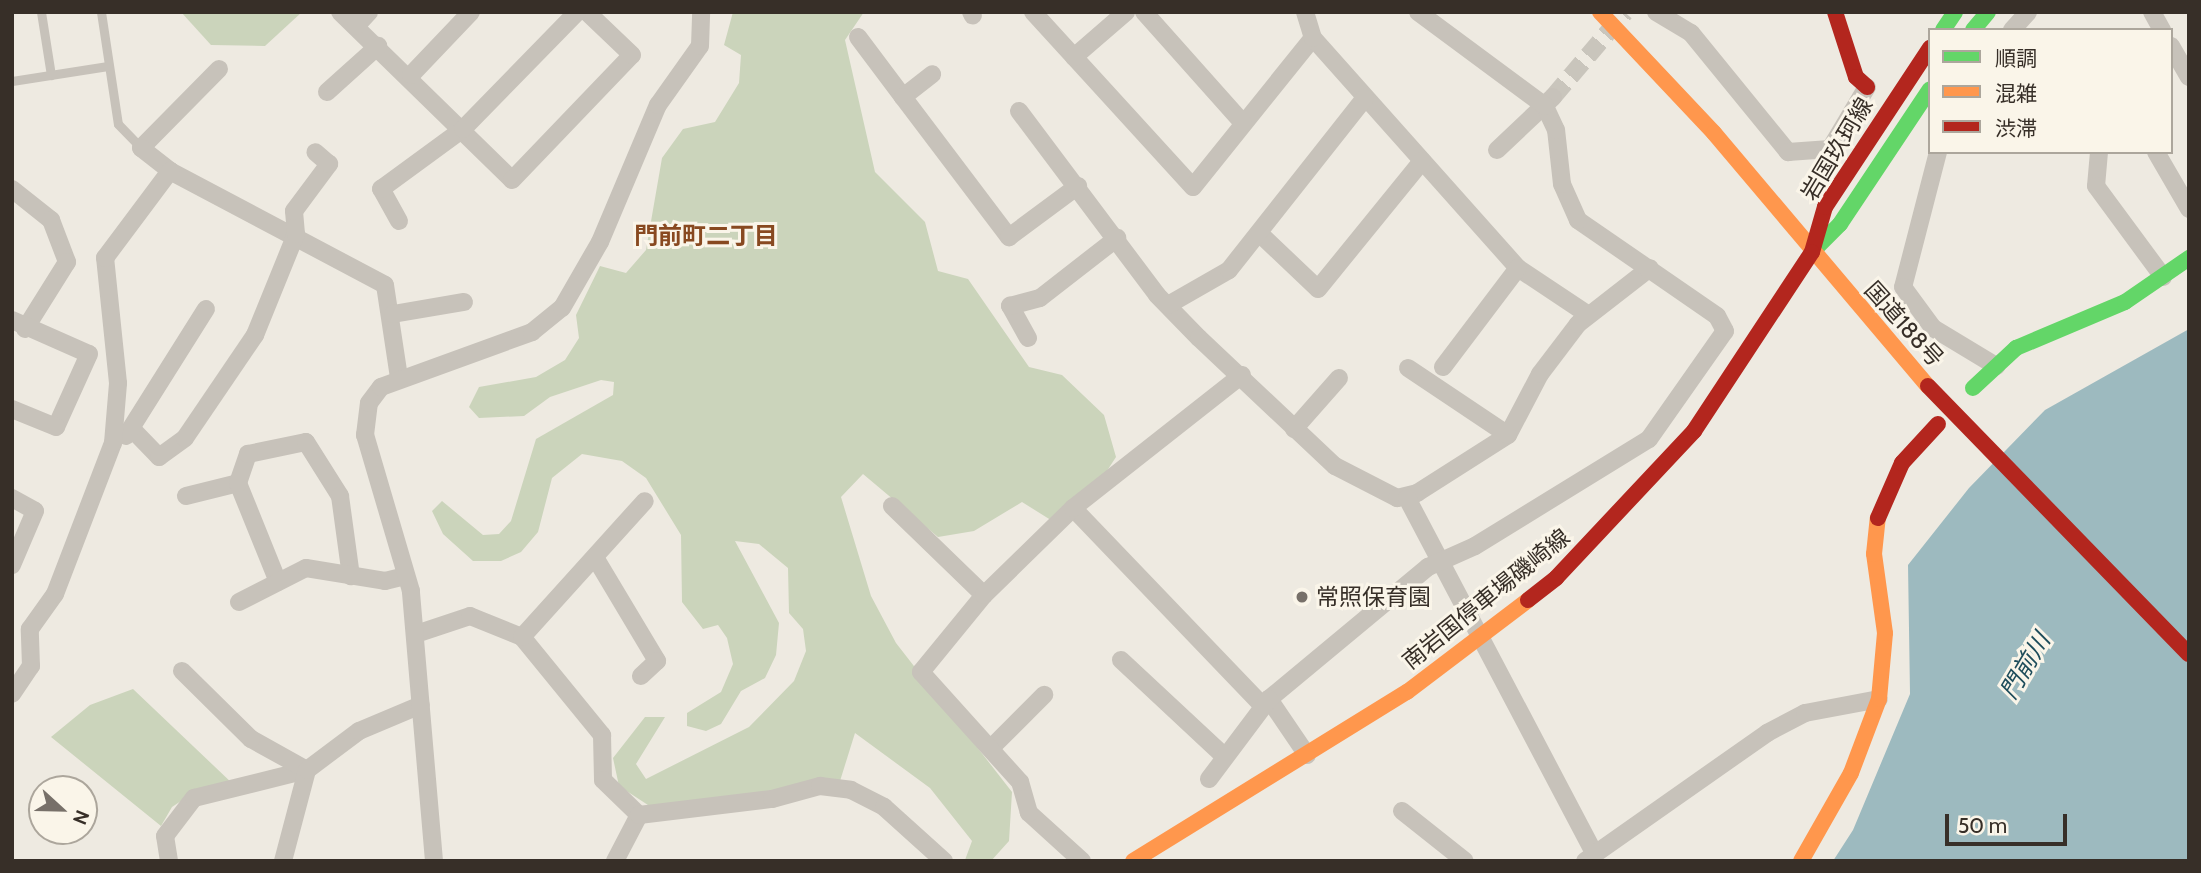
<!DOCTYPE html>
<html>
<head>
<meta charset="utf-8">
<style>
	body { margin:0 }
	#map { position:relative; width:2201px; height:873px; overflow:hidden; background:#eeeae1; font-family:Cabin,"Noto Sans JP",sans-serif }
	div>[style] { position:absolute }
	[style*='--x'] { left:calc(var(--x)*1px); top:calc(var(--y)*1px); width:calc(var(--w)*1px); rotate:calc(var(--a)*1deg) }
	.green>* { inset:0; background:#cbd4bb }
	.water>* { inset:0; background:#9dbabf }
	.street-tunnel>* { height:18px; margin-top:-9px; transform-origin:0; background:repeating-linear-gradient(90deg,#c9c5bc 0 18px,transparent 0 27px) }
	.lane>* { height:9px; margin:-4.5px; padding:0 4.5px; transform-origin:4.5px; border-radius:4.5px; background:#c7c2ba }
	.street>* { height:18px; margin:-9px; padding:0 9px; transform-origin:9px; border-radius:9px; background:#c7c2ba }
	.fast>* { height:16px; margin:-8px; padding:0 8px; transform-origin:8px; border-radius:8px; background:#63d668 }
	.slow>* { height:16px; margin:-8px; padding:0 8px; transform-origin:8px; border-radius:8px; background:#ff974d }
	.jam>* { height:16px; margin:-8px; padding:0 8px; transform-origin:8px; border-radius:8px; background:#b3261e }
	.dots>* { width:19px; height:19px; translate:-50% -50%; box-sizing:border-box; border:4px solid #faf5e9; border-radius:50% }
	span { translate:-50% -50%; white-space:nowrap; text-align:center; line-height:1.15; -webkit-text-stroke:6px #faf5e9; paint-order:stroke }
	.street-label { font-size:23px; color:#372f28 }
	.poi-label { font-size:23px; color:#372f28 }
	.left { translate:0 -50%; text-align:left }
	.neighbourhood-label { font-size:24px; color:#884920; font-weight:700 }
	.water-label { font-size:24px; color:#1d4c5a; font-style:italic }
	.frame { position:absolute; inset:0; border:14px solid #372f28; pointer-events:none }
	.legend { position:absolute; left:1928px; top:28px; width:245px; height:126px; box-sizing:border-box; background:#faf5e9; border:2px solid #aca69c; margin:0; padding:9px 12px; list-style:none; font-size:21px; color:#372f28 }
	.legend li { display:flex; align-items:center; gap:14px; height:35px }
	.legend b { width:35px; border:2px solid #aca69c }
	.north { position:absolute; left:28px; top:775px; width:70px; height:70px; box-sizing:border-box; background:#faf5e9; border:2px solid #aca69c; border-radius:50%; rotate:112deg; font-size:19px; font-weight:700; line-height:28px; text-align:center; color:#372f28 }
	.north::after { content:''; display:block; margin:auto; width:24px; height:32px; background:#777069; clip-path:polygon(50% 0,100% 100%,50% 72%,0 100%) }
	.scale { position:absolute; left:1945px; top:814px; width:122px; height:32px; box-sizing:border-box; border:4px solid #372f28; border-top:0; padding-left:9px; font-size:21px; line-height:24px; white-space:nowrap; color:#372f28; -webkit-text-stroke:5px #faf5e9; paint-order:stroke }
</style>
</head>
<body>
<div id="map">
	<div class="green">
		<i style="clip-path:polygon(181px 12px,302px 12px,265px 46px,211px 45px)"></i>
		<i style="clip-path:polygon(733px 12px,864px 12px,845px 40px,875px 172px,925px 222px,938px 271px,968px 279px,1029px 367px,1062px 375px,1104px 415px,1116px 457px,1099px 483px,1054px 522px,1022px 502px,974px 531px,938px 537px,863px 474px,841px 497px,871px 596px,896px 643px,1012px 792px,1009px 841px,991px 861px,965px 860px,972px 841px,930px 788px,855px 733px,840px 781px,651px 807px,619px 786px,613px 758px,645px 717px,665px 717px,636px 764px,646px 779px,749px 727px,794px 681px,806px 651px,803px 629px,789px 613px,788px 568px,759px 544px,735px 541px,779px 623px,776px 655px,765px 678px,741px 691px,721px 724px,706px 731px,687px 726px,687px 713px,721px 692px,733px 664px,727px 638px,718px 625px,703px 629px,682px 602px,681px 535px,646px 478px,622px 461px,582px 454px,552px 478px,538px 532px,521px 552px,501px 561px,473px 561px,443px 534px,432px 511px,442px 501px,483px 535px,499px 534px,511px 521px,536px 439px,613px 395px,614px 382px,601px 380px,550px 397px,524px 416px,479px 418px,469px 407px,479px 387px,536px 377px,565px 360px,579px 338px,576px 315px,600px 266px,626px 273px,646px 250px,662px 158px,683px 129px,715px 122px,739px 83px,741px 55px,724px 45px)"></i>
		<i style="clip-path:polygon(133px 689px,234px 785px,193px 793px,172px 807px,161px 826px,51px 737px,90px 705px)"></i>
	</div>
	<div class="water">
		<i style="clip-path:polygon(2189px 329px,2189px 861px,1833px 861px,1853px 830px,1910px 694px,1908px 565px,1969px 488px,2045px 410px)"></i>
	</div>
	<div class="street-tunnel">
		<i style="--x:1553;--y:97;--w:111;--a:-49.7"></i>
	</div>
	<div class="lane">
		<i style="--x:41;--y:12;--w:64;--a:81"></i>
		<i style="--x:101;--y:12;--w:113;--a:81.4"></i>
		<i style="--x:118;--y:124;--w:33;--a:46"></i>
		<i style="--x:12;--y:81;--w:97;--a:-8.9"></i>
	</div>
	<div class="street">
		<i style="--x:340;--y:12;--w:240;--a:44.3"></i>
		<i style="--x:512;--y:180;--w:173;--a:-46.2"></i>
		<i style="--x:632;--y:55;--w:62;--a:-136.3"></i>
		<i style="--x:971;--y:12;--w:4;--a:63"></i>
		<i style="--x:1033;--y:12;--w:237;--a:47.6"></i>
		<i style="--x:1193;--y:187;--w:191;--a:-51.2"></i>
		<i style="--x:1313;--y:38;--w:308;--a:48.3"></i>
		<i style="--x:1518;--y:268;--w:83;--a:33.7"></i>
		<i style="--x:1144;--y:12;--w:149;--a:48.3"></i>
		<i style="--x:1305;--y:12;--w:27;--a:73"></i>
		<i style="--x:1656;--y:12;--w:41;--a:31"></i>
		<i style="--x:1691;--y:33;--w:154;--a:50.8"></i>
		<i style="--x:1788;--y:152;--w:42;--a:-4.1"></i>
		<i style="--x:1830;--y:149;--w:72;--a:-59.2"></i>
		<i style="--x:2152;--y:12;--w:21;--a:61"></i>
		<i style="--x:356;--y:26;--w:19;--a:-47"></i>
		<i style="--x:2012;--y:30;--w:24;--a:-48"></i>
		<i style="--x:858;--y:37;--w:75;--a:53.1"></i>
		<i style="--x:903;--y:97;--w:37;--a:-38"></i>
		<i style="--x:2171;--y:46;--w:36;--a:60"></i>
		<i style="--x:1074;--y:57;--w:69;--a:-40.9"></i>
		<i style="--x:219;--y:69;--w:111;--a:134.6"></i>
		<i style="--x:141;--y:148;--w:37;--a:38"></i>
		<i style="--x:170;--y:171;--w:243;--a:27.9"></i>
		<i style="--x:385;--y:285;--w:94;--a:81.4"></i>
		<i style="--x:411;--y:75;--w:87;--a:-46.4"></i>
		<i style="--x:327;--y:92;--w:69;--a:-42"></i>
		<i style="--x:903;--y:97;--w:176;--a:52.9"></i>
		<i style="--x:1009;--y:237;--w:86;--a:-36.5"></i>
		<i style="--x:1019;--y:111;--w:230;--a:53.1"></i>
		<i style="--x:1157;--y:295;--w:60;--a:45.7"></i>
		<i style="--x:1199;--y:338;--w:187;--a:43.3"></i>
		<i style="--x:1335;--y:466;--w:70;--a:27.3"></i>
		<i style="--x:1397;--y:498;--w:21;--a:-14"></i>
		<i style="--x:1417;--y:493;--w:108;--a:-32.5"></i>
		<i style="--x:1508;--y:435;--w:69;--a:-62.3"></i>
		<i style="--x:1540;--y:374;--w:63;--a:-52.8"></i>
		<i style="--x:1578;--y:324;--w:91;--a:-37.9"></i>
		<i style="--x:1497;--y:150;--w:77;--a:-43.4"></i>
		<i style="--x:1938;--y:152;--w:139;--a:104.5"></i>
		<i style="--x:1903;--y:287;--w:51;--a:53.8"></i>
		<i style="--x:1933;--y:328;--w:74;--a:31.1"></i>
		<i style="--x:2099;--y:152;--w:34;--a:95"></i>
		<i style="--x:2096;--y:186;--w:113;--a:53.6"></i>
		<i style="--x:2156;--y:152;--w:66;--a:59.9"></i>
		<i style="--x:12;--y:189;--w:50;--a:38.5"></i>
		<i style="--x:51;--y:220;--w:45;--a:69.1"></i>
		<i style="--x:67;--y:262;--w:79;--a:122.1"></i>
		<i style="--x:399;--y:221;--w:37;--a:-119"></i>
		<i style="--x:381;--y:189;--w:102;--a:-36.2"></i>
		<i style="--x:463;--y:129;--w:163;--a:-45.7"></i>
		<i style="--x:1259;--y:233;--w:81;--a:43.5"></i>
		<i style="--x:1318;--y:289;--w:165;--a:-50.9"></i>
		<i style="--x:1168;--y:305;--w:70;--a:-29.8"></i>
		<i style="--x:1229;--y:270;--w:219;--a:-51.7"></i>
		<i style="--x:393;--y:314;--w:72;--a:-9.6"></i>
		<i style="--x:12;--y:320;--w:84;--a:23.8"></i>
		<i style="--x:89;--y:354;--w:80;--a:114.3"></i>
		<i style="--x:56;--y:427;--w:48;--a:-157.8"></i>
		<i style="--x:1028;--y:338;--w:37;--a:-119"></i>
		<i style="--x:1010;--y:306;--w:31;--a:-15"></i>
		<i style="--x:1040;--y:298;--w:98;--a:-37.9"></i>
		<i style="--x:1443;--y:367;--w:124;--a:-52.9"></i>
		<i style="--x:1408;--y:368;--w:120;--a:33.8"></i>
		<i style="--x:132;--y:429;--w:39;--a:46"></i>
		<i style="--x:159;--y:457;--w:32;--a:-36"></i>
		<i style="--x:185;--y:438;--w:125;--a:-55.8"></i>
		<i style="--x:255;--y:335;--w:109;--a:-67.9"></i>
		<i style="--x:296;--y:234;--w:23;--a:-95"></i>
		<i style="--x:294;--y:211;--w:59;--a:-53.3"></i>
		<i style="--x:329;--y:164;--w:18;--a:-139"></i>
		<i style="--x:1294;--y:429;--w:68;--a:-48.6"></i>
		<i style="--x:126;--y:436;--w:150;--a:-57.8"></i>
		<i style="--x:186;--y:496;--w:54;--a:-14"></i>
		<i style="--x:12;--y:498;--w:26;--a:29"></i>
		<i style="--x:35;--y:511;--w:59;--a:113.1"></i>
		<i style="--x:1407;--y:498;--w:400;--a:62.2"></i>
		<i style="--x:892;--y:506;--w:128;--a:44.1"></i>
		<i style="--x:1073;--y:508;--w:274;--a:46.2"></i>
		<i style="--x:596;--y:559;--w:119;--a:59.1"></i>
		<i style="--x:657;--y:661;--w:22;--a:137"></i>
		<i style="--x:278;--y:582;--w:107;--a:-112"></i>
		<i style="--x:238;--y:483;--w:31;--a:-71"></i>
		<i style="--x:248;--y:454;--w:59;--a:-11.7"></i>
		<i style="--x:306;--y:442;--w:64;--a:57.8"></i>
		<i style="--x:340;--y:496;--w:81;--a:82.2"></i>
		<i style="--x:239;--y:602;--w:75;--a:-26.9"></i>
		<i style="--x:306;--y:568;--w:80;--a:9.3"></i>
		<i style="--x:385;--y:581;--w:21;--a:-14"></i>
		<i style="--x:416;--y:634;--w:57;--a:-18.4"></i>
		<i style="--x:470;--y:616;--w:56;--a:22"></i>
		<i style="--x:522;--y:637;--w:127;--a:50.8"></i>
		<i style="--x:602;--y:735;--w:45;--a:88.7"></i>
		<i style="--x:603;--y:780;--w:50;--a:44.2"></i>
		<i style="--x:639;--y:815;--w:52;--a:117.6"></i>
		<i style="--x:522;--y:637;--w:183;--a:-47.9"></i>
		<i style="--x:1121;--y:660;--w:141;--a:43"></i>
		<i style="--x:12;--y:694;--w:34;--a:-56"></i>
		<i style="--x:31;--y:666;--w:37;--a:-92"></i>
		<i style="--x:30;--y:629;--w:43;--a:-54.5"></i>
		<i style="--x:55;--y:594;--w:162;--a:-69"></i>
		<i style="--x:113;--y:443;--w:60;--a:-85.2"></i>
		<i style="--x:118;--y:383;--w:126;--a:-95.9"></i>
		<i style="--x:105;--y:258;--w:109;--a:-53.2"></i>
		<i style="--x:992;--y:747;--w:74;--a:-45"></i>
		<i style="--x:1307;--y:755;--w:68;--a:-124.2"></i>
		<i style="--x:1269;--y:699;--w:207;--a:-39.7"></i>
		<i style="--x:1428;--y:567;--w:51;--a:-24.1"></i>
		<i style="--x:1475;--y:546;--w:204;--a:-31.6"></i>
		<i style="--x:1649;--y:439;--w:132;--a:-54.9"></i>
		<i style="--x:1725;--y:331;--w:17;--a:-118"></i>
		<i style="--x:1717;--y:316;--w:169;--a:-145.4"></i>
		<i style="--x:1578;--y:220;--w:39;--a:-114"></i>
		<i style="--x:1562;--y:184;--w:54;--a:-96.3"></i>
		<i style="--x:1556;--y:130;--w:26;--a:-115"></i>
		<i style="--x:1545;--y:106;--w:158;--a:-143.5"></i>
		<i style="--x:1209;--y:779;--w:100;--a:-53.1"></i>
		<i style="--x:1402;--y:811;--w:80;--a:38.4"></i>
		<i style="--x:639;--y:815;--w:134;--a:-6.9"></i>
		<i style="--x:772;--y:799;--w:50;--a:-15.2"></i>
		<i style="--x:820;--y:786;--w:31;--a:7"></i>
		<i style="--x:851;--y:790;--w:37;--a:27"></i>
		<i style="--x:884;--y:807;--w:81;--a:42"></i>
		<i style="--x:169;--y:861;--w:25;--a:-99"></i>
		<i style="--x:165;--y:836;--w:48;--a:-52.7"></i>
		<i style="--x:194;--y:798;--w:116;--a:-13.9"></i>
		<i style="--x:307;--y:770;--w:64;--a:-151"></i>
		<i style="--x:251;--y:739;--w:97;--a:-135.4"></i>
		<i style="--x:283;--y:861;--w:94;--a:-75.2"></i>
		<i style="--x:307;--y:770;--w:65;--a:-36.9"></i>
		<i style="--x:359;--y:731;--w:67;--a:-22.8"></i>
		<i style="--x:434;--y:861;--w:271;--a:-94.9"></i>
		<i style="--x:411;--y:591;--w:163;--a:-106.4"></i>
		<i style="--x:365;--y:435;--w:32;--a:-83"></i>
		<i style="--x:369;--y:403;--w:20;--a:-53"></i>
		<i style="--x:381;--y:387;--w:161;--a:-20"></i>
		<i style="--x:532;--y:332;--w:38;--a:-39"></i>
		<i style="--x:562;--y:308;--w:76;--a:-60.1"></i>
		<i style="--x:600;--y:242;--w:149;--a:-67.1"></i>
		<i style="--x:658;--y:105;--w:72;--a:-54.6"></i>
		<i style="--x:700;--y:46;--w:34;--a:-88"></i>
		<i style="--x:1082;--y:861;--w:72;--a:-137.8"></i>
		<i style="--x:1029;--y:813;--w:32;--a:-106"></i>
		<i style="--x:1020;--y:782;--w:148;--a:-132"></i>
		<i style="--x:921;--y:672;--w:99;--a:-50.7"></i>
		<i style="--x:984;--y:595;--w:124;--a:-44.3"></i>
		<i style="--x:1073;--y:508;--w:215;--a:-38.2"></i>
		<i style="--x:1585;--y:861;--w:223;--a:-35.1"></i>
		<i style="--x:1767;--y:733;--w:43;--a:-27.8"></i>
		<i style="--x:1805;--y:713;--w:75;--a:-10.7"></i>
	</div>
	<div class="fast">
		<i style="--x:1943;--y:30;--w:22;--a:-56"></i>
		<i style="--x:1973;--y:30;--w:23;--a:-50"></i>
		<i style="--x:1814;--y:250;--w:37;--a:-45"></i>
		<i style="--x:1840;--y:224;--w:162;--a:-56.3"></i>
		<i style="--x:1973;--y:388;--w:59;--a:-42.9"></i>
		<i style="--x:2016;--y:348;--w:118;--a:-22.9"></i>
		<i style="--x:2125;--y:302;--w:78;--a:-34.5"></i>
	</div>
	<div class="slow">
		<i style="--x:1600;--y:12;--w:166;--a:46.7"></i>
		<i style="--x:1714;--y:133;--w:331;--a:49.8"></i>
		<i style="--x:1133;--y:861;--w:322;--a:-31.7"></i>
		<i style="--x:1407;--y:692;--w:152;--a:-37.2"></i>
		<i style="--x:1801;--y:861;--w:101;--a:-60.4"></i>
		<i style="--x:1851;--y:773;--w:79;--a:-69.3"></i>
		<i style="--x:1879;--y:699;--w:66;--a:-84.8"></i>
		<i style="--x:1885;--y:633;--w:80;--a:-97.9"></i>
		<i style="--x:1874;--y:554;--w:36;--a:-84"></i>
	</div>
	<div class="jam">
		<i style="--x:1835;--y:12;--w:68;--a:72.1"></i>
		<i style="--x:1856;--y:77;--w:15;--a:42"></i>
		<i style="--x:1812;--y:252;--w:47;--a:-73.9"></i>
		<i style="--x:1825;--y:207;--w:191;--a:-56.6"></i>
		<i style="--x:1928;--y:386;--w:374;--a:45.8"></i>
		<i style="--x:1878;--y:518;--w:60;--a:-66.4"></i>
		<i style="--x:1902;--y:463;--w:53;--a:-47.3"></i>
		<i style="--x:1528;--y:600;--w:36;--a:-38"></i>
		<i style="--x:1556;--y:578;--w:202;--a:-46.8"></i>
		<i style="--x:1694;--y:431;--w:214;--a:-56.6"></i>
	</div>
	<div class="dots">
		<i style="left:1302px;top:597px;background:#777069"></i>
	</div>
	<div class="street-label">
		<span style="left:1837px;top:149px;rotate:-59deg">岩国玖珂線</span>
		<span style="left:1904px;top:324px;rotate:48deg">国道188号</span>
		<span style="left:1486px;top:599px;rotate:-39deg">南岩国停車場磯崎線</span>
	</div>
	<div class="poi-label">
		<span class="left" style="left:1316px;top:597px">常照保育園</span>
	</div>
	<div class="neighbourhood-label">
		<span style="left:706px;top:236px">門前町二丁目</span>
	</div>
	<div class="water-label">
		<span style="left:2025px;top:666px;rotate:-59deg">門前川</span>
	</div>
	<div class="frame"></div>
	<ul class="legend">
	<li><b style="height:9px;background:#63d668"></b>順調</li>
	<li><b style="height:9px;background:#ff974d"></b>混雑</li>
	<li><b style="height:9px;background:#b3261e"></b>渋滞</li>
	</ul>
	<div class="north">N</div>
	<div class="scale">50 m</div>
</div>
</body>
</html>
